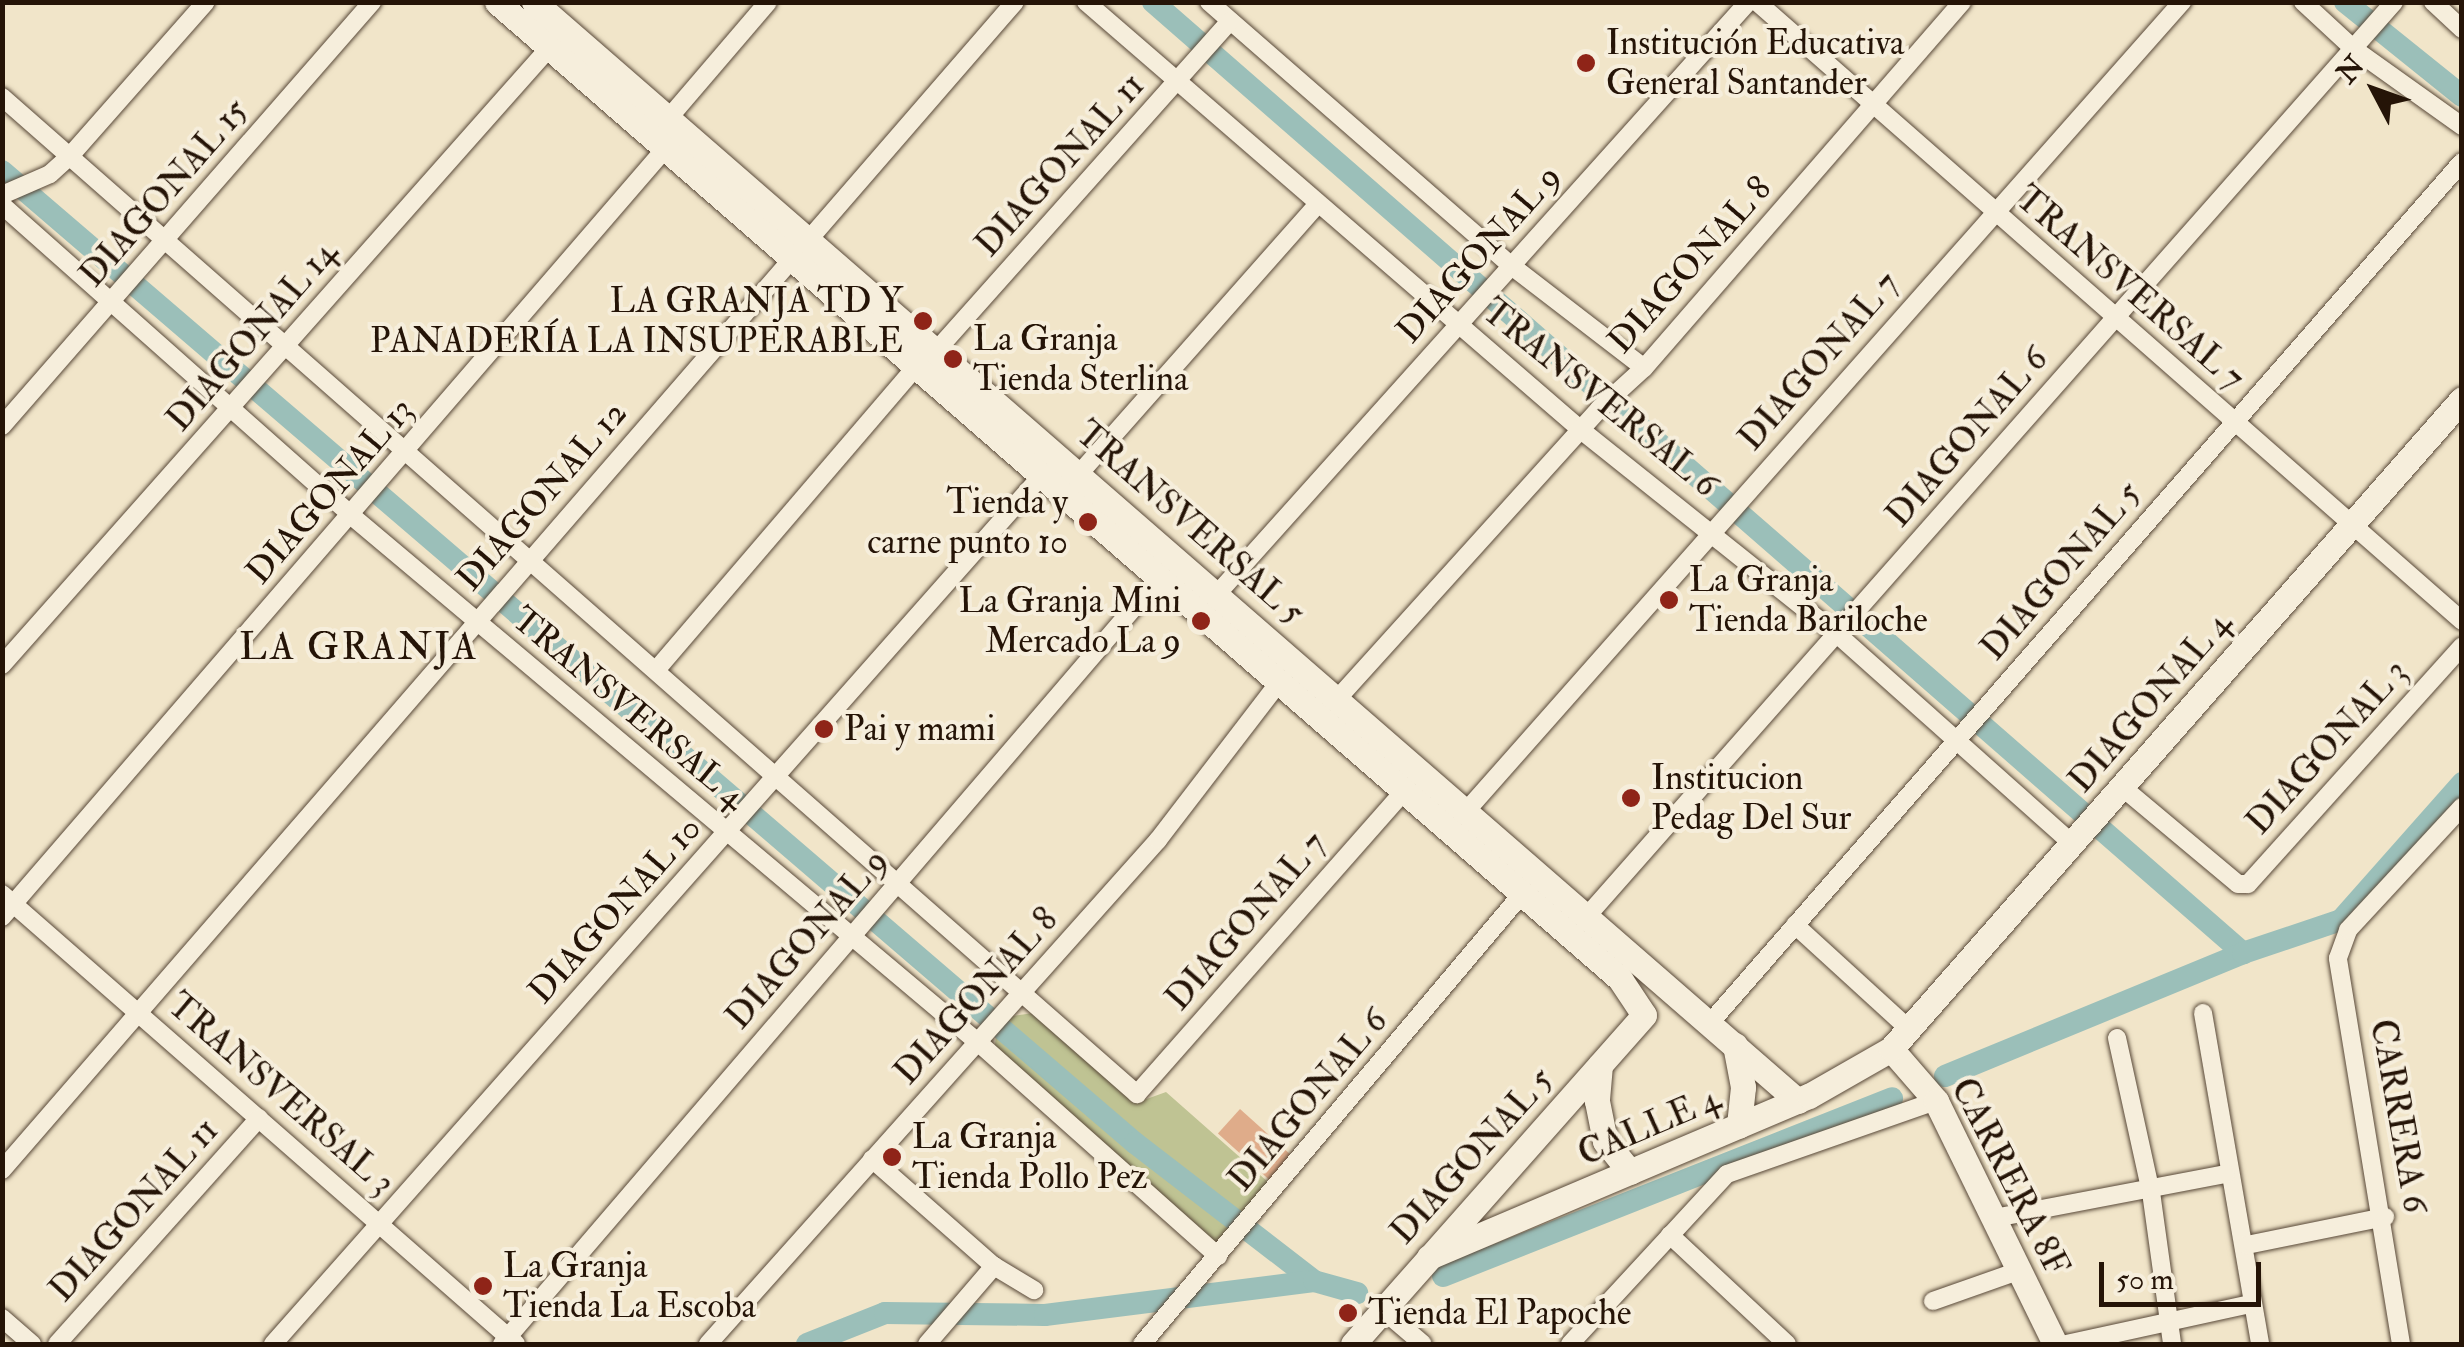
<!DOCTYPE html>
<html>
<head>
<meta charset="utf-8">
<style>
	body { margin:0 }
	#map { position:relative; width:2464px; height:1347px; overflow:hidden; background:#f1e5c9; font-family:"IM FELL Double Pica",serif }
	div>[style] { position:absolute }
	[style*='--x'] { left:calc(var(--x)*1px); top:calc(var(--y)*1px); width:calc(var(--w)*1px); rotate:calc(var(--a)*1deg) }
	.green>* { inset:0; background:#bfc393 }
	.canal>* { height:22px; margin:-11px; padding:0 11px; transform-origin:11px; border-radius:11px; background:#9bbfb9 }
	.building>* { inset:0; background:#dfac8a; transform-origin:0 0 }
	.roads { filter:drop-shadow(0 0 2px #584838) drop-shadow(0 0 2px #584838) }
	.street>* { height:18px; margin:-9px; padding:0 9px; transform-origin:9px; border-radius:9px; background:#f6eedc }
	.secondary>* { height:25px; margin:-12.5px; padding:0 12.5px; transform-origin:12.5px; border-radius:12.5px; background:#f6eedc }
	.dots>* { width:28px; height:28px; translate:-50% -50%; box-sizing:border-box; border:5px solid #f6eedc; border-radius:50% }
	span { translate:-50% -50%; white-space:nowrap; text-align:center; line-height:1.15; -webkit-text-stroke:8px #f6eedc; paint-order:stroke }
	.poi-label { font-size:35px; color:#251407 }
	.left { translate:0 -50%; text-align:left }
	.right { translate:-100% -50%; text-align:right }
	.street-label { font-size:35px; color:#251407 }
	.neighbourhood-label { font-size:38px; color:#251407; letter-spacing:2.5px }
	.frame { position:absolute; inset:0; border:5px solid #251407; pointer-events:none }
	.north { position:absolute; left:2324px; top:40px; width:100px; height:100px; -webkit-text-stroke:8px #f6eedc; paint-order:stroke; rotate:311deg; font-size:28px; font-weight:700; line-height:40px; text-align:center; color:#251407 }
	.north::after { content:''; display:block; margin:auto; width:35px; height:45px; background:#251407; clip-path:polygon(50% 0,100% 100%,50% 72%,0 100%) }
	.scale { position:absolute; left:2099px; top:1262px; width:162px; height:45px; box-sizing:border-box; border:5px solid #251407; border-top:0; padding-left:12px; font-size:30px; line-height:35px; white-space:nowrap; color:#251407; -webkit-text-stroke:8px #f6eedc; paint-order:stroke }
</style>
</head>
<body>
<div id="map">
	<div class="green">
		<i style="clip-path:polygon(1033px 1013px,1141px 1101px,1166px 1092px,1268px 1182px,1216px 1243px,994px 1055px,996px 1035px,1013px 1016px)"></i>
	</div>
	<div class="canal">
		<i style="--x:1153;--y:2;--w:1447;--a:41.1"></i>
		<i style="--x:2345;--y:2;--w:150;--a:38.8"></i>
		<i style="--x:2;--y:171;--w:1493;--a:40.63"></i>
		<i style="--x:1135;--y:1143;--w:226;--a:37.6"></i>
		<i style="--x:1945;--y:1076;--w:322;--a:-22.4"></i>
		<i style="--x:2243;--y:953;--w:103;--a:-18.6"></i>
		<i style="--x:2341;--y:920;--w:183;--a:-48.5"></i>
		<i style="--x:1443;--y:1276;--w:483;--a:-21.6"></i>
		<i style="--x:807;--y:1344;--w:84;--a:-21.7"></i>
		<i style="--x:885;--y:1313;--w:160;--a:0.7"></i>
		<i style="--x:1045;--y:1315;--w:271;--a:-7.2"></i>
		<i style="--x:1314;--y:1281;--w:45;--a:15.6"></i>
	</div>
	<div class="building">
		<i style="left:1240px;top:1109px;width:69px;height:33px;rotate:42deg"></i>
	</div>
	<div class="roads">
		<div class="street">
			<i style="--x:1086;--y:2;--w:654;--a:40.85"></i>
			<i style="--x:1581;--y:430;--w:327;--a:38.6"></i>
			<i style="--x:1837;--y:634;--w:316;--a:41.7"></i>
			<i style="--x:1209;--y:2;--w:403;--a:41.1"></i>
			<i style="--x:1513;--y:267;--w:165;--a:37.6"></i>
			<i style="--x:1757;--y:2;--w:938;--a:41.28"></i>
			<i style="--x:2303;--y:2;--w:69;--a:42.7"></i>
			<i style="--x:2354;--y:49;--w:133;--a:35.5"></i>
			<i style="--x:2433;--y:2;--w:40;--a:43"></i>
			<i style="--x:2;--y:97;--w:1511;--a:41.3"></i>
			<i style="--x:1137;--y:1094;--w:404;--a:-48.6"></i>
			<i style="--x:667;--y:120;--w:155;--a:-49.4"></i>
			<i style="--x:2;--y:195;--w:52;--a:-23.6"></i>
			<i style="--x:50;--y:174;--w:27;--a:-42"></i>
			<i style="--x:70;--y:156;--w:205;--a:-48.6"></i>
			<i style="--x:2;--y:205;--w:470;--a:41.6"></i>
			<i style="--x:353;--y:517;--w:819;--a:40.05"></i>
			<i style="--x:980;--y:1044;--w:319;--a:41.7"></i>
			<i style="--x:936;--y:351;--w:442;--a:-48.3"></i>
			<i style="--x:2;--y:426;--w:563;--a:-48.89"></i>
			<i style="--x:1079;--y:474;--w:361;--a:-48.5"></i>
			<i style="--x:1218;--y:593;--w:794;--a:-48.11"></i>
			<i style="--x:2;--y:665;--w:825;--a:-48.44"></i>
			<i style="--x:657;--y:669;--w:398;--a:-49.4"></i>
			<i style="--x:1339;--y:697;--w:388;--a:-47.9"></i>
			<i style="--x:1599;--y:409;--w:61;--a:-42.3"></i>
			<i style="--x:1644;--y:368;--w:485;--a:-49"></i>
			<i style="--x:2122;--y:787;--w:151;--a:39.9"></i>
			<i style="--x:2238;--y:884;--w:10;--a:0"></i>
			<i style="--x:2248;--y:884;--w:320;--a:-48"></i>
			<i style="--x:1468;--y:809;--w:1078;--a:-48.5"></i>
			<i style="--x:2;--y:894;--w:683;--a:41.2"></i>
			<i style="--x:1588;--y:915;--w:1218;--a:-48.56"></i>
			<i style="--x:2;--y:917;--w:1013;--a:-49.2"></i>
			<i style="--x:1795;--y:925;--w:157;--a:42.4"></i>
			<i style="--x:2203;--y:1013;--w:336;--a:80.2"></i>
			<i style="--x:1710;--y:1023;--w:1143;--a:-48.87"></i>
			<i style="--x:2117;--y:1038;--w:158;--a:77.6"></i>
			<i style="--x:2151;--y:1192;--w:153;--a:82.1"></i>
			<i style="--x:872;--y:1159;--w:162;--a:41.3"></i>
			<i style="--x:994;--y:1266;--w:47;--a:31"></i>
			<i style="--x:2;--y:1170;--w:1546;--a:-49.07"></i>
			<i style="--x:1995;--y:1218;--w:235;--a:-10.8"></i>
			<i style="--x:1670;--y:1235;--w:160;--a:43"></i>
			<i style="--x:2247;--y:1245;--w:141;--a:-11.5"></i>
			<i style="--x:1933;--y:1301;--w:93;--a:-19.4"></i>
			<i style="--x:1383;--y:1310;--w:52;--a:40.4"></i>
			<i style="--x:2;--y:1318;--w:40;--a:41"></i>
			<i style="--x:57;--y:1344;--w:303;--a:-48.2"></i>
			<i style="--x:273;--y:1344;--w:1162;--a:-48.49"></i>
			<i style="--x:502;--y:1344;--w:1011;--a:-49.37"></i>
			<i style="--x:708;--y:1344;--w:676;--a:-48.24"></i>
			<i style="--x:1158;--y:840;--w:200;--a:-52.5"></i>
			<i style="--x:927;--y:1344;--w:103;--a:-49.3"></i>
			<i style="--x:1142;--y:1344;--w:588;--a:-49.83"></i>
			<i style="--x:1570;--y:1344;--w:231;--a:-47.3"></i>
			<i style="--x:1727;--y:1174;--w:221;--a:-19.3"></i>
			<i style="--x:2067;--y:1344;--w:188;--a:-12.3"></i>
			<i style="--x:2401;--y:1344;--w:391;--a:-99.3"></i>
			<i style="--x:2338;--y:958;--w:30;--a:-70"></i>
			<i style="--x:2348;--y:930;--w:168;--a:-47.2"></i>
		</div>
		<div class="secondary">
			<i style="--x:497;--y:2;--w:1489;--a:41.02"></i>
			<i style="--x:1620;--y:979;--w:43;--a:56.3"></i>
			<i style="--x:534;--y:2;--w:1675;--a:41.01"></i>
			<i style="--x:1735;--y:1045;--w:43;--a:79.2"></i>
			<i style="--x:1743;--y:1087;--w:39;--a:96"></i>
			<i style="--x:1891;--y:1049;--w:69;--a:49.1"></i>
			<i style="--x:1936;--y:1101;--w:271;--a:63.9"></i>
			<i style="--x:1600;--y:1065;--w:36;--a:95"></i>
			<i style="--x:1597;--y:1101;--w:41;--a:78.7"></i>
			<i style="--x:1605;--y:1141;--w:40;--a:51"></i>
			<i style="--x:1429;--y:1257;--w:413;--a:-23"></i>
			<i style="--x:1809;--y:1096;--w:95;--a:-29.8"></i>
			<i style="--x:1891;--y:1049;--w:865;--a:-48.7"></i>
			<i style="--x:1353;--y:1344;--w:439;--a:-48.5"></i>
		</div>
	</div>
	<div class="dots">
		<i style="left:1586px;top:63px;background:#8f2418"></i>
		<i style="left:923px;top:321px;background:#8f2418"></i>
		<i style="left:953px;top:359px;background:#8f2418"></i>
		<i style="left:1088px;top:522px;background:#8f2418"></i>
		<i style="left:1669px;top:600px;background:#8f2418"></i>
		<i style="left:1201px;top:621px;background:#8f2418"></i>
		<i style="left:824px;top:729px;background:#8f2418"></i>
		<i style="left:1631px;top:798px;background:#8f2418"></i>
		<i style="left:892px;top:1157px;background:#8f2418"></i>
		<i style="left:483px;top:1286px;background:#8f2418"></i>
		<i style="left:1348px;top:1313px;background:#8f2418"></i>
	</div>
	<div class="poi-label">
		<span class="left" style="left:1606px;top:63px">Institución Educativa<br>General Santander</span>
		<span class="right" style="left:903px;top:321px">LA GRANJA TD Y<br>PANADERÍA LA INSUPERABLE</span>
		<span class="left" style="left:973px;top:359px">La Granja<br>Tienda Sterlina</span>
		<span class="right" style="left:1068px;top:522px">Tienda y<br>carne punto 10</span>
		<span class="left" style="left:1689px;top:600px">La Granja<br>Tienda Bariloche</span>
		<span class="right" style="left:1181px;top:621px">La Granja Mini<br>Mercado La 9</span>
		<span class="left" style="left:844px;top:729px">Pai y mami</span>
		<span class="left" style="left:1651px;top:798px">Institucion<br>Pedag Del Sur</span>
		<span class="left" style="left:912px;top:1157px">La Granja<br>Tienda Pollo Pez</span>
		<span class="left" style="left:503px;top:1286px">La Granja<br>Tienda La Escoba</span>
		<span class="left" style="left:1368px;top:1313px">Tienda El Papoche</span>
	</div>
	<div class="street-label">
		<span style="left:1060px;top:165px;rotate:-48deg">DIAGONAL 11</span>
		<span style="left:164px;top:193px;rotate:-49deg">DIAGONAL 15</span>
		<span style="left:1479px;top:254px;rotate:-48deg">DIAGONAL 9</span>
		<span style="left:1690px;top:265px;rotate:-48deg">DIAGONAL 8</span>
		<span style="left:2130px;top:288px;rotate:41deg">TRANSVERSAL 7</span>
		<span style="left:252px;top:336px;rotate:-49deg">DIAGONAL 14</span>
		<span style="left:1819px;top:361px;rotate:-49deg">DIAGONAL 7</span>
		<span style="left:1600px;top:398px;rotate:39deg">TRANSVERSAL 6</span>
		<span style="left:1967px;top:437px;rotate:-49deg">DIAGONAL 6</span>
		<span style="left:330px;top:491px;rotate:-49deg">DIAGONAL 13</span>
		<span style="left:542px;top:496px;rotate:-49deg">DIAGONAL 12</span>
		<span style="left:1190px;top:523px;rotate:41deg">TRANSVERSAL 5</span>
		<span style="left:2061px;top:571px;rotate:-49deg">DIAGONAL 5</span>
		<span style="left:2150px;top:702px;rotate:-49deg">DIAGONAL 4</span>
		<span style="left:629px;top:708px;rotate:40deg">TRANSVERSAL 4</span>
		<span style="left:2327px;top:747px;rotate:-48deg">DIAGONAL 3</span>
		<span style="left:615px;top:910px;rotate:-48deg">DIAGONAL 10</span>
		<span style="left:1246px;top:921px;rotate:-49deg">DIAGONAL 7</span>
		<span style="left:807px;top:939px;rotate:-49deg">DIAGONAL 9</span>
		<span style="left:976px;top:996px;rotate:-48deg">DIAGONAL 8</span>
		<span style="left:281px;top:1094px;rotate:41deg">TRANSVERSAL 3</span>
		<span style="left:1308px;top:1100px;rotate:-50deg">DIAGONAL 6</span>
		<span style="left:2399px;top:1116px;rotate:80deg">CARRERA 6</span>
		<span style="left:1649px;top:1126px;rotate:-23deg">CALLE 4</span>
		<span style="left:1472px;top:1156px;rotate:-48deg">DIAGONAL 5</span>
		<span style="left:2010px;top:1177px;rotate:63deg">CARRERA 8F</span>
		<span style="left:134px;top:1210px;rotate:-48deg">DIAGONAL 11</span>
	</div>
	<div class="neighbourhood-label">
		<span style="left:359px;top:648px">LA GRANJA</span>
	</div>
	<div class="frame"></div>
	<div class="north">N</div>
	<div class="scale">50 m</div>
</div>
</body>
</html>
